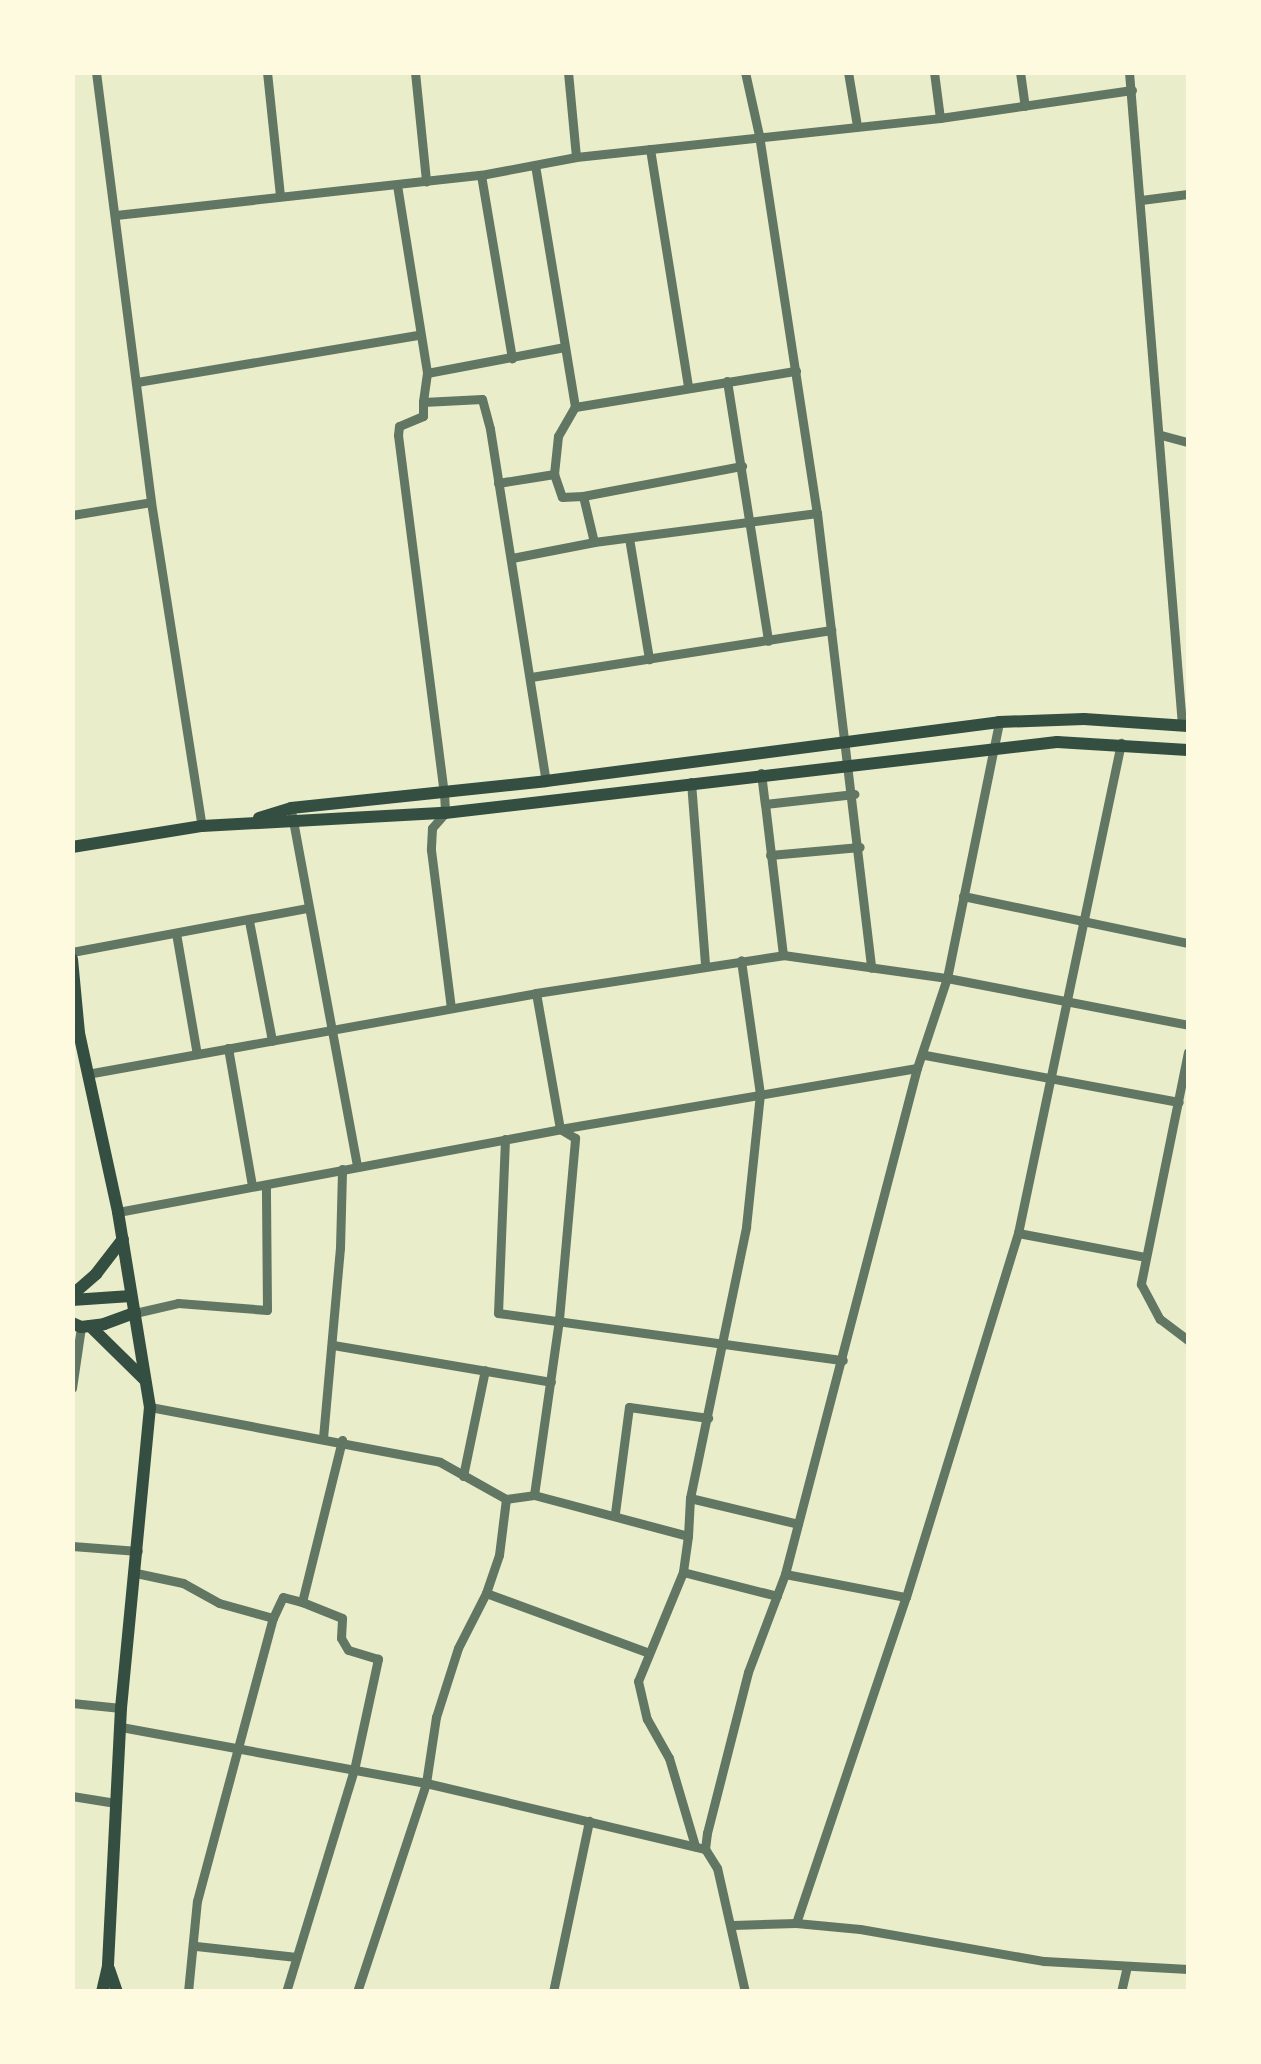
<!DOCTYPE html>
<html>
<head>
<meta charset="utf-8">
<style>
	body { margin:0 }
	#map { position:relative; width:1261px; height:2064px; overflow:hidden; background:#e9edc9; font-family:"Archivo Narrow",sans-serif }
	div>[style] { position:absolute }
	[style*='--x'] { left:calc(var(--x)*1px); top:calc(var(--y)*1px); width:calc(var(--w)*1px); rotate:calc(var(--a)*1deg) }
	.minor>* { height:9px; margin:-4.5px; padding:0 4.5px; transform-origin:4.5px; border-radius:4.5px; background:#617663 }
	.secondary>* { height:12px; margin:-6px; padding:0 6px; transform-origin:6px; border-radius:6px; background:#344e41 }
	span { translate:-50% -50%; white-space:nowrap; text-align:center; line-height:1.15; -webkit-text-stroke:10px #fefae0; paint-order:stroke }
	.frame { position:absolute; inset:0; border:75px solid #fefae0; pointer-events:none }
</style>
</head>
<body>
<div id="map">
	<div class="minor">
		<i style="--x:96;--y:72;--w:434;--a:82.7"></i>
		<i style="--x:151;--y:502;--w:328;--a:81.1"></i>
		<i style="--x:267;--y:72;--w:125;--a:84"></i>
		<i style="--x:415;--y:72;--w:110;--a:84.2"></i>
		<i style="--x:568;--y:72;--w:85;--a:84.6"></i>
		<i style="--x:745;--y:72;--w:65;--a:77.5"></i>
		<i style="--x:759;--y:135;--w:382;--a:81.3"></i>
		<i style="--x:817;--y:513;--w:458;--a:83.2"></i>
		<i style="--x:848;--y:72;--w:55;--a:80.5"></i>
		<i style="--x:934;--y:72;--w:46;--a:82.6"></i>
		<i style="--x:1020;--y:72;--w:34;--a:82"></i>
		<i style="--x:1129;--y:72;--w:655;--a:85.36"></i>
		<i style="--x:650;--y:149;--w:241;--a:80.9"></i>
		<i style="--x:535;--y:165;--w:245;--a:80.6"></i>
		<i style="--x:575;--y:407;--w:224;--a:-9.3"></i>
		<i style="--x:481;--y:175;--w:186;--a:80.4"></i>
		<i style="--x:397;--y:185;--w:190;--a:80.9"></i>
		<i style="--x:427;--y:373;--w:29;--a:98"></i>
		<i style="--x:423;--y:402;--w:59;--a:-2.9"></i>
		<i style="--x:482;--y:399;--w:31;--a:75"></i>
		<i style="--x:490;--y:429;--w:356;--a:81"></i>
		<i style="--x:1141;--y:200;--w:47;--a:-7.3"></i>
		<i style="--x:116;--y:215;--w:367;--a:-6.3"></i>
		<i style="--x:481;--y:175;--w:97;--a:-10.7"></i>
		<i style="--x:576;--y:157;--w:366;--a:-6.1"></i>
		<i style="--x:940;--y:118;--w:194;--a:-8.3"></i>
		<i style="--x:427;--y:373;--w:140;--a:-10.7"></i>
		<i style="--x:727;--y:381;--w:263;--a:81"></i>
		<i style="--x:137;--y:382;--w:286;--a:-9.5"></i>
		<i style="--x:423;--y:402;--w:14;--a:90"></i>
		<i style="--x:423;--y:416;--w:26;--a:157"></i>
		<i style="--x:399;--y:426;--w:9;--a:96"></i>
		<i style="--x:398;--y:435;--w:360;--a:82.7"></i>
		<i style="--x:444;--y:792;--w:21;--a:87"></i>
		<i style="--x:445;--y:813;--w:20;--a:131"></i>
		<i style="--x:432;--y:828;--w:22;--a:93"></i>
		<i style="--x:431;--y:850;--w:159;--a:82.8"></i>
		<i style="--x:1161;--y:435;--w:28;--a:15"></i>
		<i style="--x:554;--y:474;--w:24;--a:71"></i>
		<i style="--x:562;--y:497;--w:21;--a:-3"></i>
		<i style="--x:583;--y:496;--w:162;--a:-10.7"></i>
		<i style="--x:498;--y:483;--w:57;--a:-9.1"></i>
		<i style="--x:554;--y:474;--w:38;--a:-84"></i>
		<i style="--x:558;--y:436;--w:34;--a:-60"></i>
		<i style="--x:583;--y:496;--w:47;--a:76.6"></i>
		<i style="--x:72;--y:515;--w:80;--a:-9.3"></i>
		<i style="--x:629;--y:538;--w:123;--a:80.6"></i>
		<i style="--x:512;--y:558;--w:84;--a:-11"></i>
		<i style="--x:594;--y:542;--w:225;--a:-7.4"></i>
		<i style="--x:531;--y:677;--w:304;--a:-8.9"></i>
		<i style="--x:761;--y:773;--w:31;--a:83"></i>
		<i style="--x:691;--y:782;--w:184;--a:85.6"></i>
		<i style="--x:292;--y:815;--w:357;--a:79.5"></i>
		<i style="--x:770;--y:855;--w:90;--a:-5.1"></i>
		<i style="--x:963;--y:896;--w:230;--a:11.8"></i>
		<i style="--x:249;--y:921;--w:122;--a:79.1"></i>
		<i style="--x:176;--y:933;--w:123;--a:80.2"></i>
		<i style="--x:72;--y:952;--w:240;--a:-10.6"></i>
		<i style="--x:783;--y:955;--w:152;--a:-96.8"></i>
		<i style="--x:765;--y:804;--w:90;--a:-6.4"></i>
		<i style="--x:228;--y:1048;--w:140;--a:80.1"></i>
		<i style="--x:1188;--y:1052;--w:237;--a:101.5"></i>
		<i style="--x:1141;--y:1284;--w:40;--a:62"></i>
		<i style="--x:1160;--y:1319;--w:35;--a:37"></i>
		<i style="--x:925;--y:1055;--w:258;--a:10.5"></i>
		<i style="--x:87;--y:1074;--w:456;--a:-10.2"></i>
		<i style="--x:536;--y:993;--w:250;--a:-8.7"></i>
		<i style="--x:783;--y:955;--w:166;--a:8"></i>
		<i style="--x:947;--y:978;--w:246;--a:11"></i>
		<i style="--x:505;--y:1139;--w:174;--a:92.3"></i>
		<i style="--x:498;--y:1313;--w:348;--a:7.8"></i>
		<i style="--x:118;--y:1212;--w:450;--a:-10.6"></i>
		<i style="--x:560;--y:1129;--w:362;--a:-9.7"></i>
		<i style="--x:1018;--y:1233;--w:129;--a:10.7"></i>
		<i style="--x:135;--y:1313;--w:44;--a:-13.1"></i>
		<i style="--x:178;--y:1303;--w:89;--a:4.5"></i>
		<i style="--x:267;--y:1310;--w:125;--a:-90.5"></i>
		<i style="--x:333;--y:1345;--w:221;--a:9.6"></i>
		<i style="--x:72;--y:1388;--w:62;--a:-81.6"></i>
		<i style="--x:150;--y:1407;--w:295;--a:10.7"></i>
		<i style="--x:440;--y:1462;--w:76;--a:29.3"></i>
		<i style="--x:323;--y:1438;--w:191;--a:-84.9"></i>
		<i style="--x:340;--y:1248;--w:79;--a:-88.5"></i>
		<i style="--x:463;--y:1476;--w:108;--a:-78.3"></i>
		<i style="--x:534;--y:1495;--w:178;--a:-81.9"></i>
		<i style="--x:559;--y:1319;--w:182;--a:-84.9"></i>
		<i style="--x:575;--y:1138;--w:17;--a:-149"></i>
		<i style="--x:560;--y:1129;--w:138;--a:-100"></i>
		<i style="--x:690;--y:1498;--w:111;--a:13.5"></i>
		<i style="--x:615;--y:1513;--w:107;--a:-82.5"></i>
		<i style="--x:629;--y:1407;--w:80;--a:7.9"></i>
		<i style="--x:688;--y:1536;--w:36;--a:98"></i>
		<i style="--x:683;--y:1572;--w:118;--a:112.4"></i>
		<i style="--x:638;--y:1681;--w:39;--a:77"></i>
		<i style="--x:647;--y:1719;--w:45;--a:60.6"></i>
		<i style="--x:669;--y:1758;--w:92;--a:73.5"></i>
		<i style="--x:72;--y:1546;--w:66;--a:4.3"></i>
		<i style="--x:683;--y:1572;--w:97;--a:14.3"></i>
		<i style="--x:136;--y:1573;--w:48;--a:12"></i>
		<i style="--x:183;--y:1583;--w:41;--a:29.1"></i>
		<i style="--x:219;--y:1603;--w:56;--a:15.5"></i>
		<i style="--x:785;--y:1574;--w:123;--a:10.8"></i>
		<i style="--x:486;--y:1593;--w:171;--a:20.2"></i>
		<i style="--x:72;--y:1703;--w:49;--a:5.8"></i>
		<i style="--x:121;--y:1727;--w:310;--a:10.4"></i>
		<i style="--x:426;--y:1783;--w:287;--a:13.3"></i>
		<i style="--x:72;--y:1796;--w:44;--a:9.2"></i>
		<i style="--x:796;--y:1923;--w:344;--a:-71.4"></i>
		<i style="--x:906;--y:1597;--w:381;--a:-72.9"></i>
		<i style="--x:1018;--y:1233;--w:501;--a:-78.13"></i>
		<i style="--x:733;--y:1925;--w:63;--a:-1.8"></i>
		<i style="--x:796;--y:1923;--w:64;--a:5.4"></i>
		<i style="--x:860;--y:1929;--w:187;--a:9.9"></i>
		<i style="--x:1044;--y:1961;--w:144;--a:3.2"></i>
		<i style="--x:196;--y:1946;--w:101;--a:6.3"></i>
		<i style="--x:188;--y:1992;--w:91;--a:-84.4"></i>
		<i style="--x:197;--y:1901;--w:293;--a:-75"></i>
		<i style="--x:273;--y:1618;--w:23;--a:-65"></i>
		<i style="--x:283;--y:1597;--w:20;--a:15"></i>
		<i style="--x:302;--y:1602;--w:167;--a:-76.1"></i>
		<i style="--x:286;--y:1992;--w:232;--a:-73"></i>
		<i style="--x:354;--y:1770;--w:114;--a:-77.8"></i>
		<i style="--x:378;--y:1659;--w:31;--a:-163"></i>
		<i style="--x:348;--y:1650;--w:14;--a:-120"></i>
		<i style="--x:341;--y:1638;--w:20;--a:-87"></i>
		<i style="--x:342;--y:1618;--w:43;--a:-158.2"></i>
		<i style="--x:357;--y:1992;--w:220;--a:-71.7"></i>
		<i style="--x:426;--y:1783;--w:67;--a:-81.4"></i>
		<i style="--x:436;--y:1717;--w:72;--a:-72.3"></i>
		<i style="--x:458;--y:1648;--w:62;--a:-63"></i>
		<i style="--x:486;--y:1593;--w:40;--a:-71.1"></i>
		<i style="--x:499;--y:1555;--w:56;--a:-82.9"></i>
		<i style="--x:506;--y:1499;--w:28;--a:-8"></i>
		<i style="--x:534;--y:1495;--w:159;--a:14.9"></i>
		<i style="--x:688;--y:1536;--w:38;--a:-87"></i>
		<i style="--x:690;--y:1498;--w:277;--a:-78.3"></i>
		<i style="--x:746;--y:1227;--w:134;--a:-84"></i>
		<i style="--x:760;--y:1094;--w:135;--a:-98.1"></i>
		<i style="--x:553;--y:1992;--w:175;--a:-78.1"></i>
		<i style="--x:745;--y:1992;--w:127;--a:-102.7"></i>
		<i style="--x:717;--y:1868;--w:22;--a:-122"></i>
		<i style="--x:705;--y:1849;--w:16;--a:-83"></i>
		<i style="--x:707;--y:1833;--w:166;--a:-75.7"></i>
		<i style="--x:748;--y:1672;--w:105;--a:-69.3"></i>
		<i style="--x:785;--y:1574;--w:523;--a:-75.38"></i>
		<i style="--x:917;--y:1068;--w:95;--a:-71.6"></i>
		<i style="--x:947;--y:978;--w:261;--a:-78.5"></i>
		<i style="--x:1121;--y:1992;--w:26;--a:-77"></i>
	</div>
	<div class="secondary">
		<i style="--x:259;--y:818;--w:34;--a:-17"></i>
		<i style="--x:291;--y:808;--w:256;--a:-6"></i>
		<i style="--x:546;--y:781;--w:457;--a:-7.4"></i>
		<i style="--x:999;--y:722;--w:85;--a:-2"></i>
		<i style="--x:1084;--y:719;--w:104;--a:3.9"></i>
		<i style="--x:72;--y:847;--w:132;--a:-9.2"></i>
		<i style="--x:202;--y:826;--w:243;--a:-3.1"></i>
		<i style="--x:445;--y:813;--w:616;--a:-6.62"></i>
		<i style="--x:1057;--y:742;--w:131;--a:3.5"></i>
		<i style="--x:72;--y:959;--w:74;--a:84.6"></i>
		<i style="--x:79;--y:1033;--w:183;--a:77.7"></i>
		<i style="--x:118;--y:1212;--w:198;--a:80.7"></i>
		<i style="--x:150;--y:1407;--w:302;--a:95.5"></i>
		<i style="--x:121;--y:1708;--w:258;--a:92.9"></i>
		<i style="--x:108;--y:1966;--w:27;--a:103"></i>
		<i style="--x:72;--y:1295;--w:32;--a:-41"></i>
		<i style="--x:96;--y:1274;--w:44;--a:-52.4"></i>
		<i style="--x:72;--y:1300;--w:59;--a:-3.9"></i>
		<i style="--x:72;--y:1323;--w:10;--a:24"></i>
		<i style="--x:81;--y:1327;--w:23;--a:-7"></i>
		<i style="--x:104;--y:1324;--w:33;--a:-20"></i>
		<i style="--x:90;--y:1326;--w:77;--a:44.5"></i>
		<i style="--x:109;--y:1969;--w:24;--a:71"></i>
	</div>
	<div class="frame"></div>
</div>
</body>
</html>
